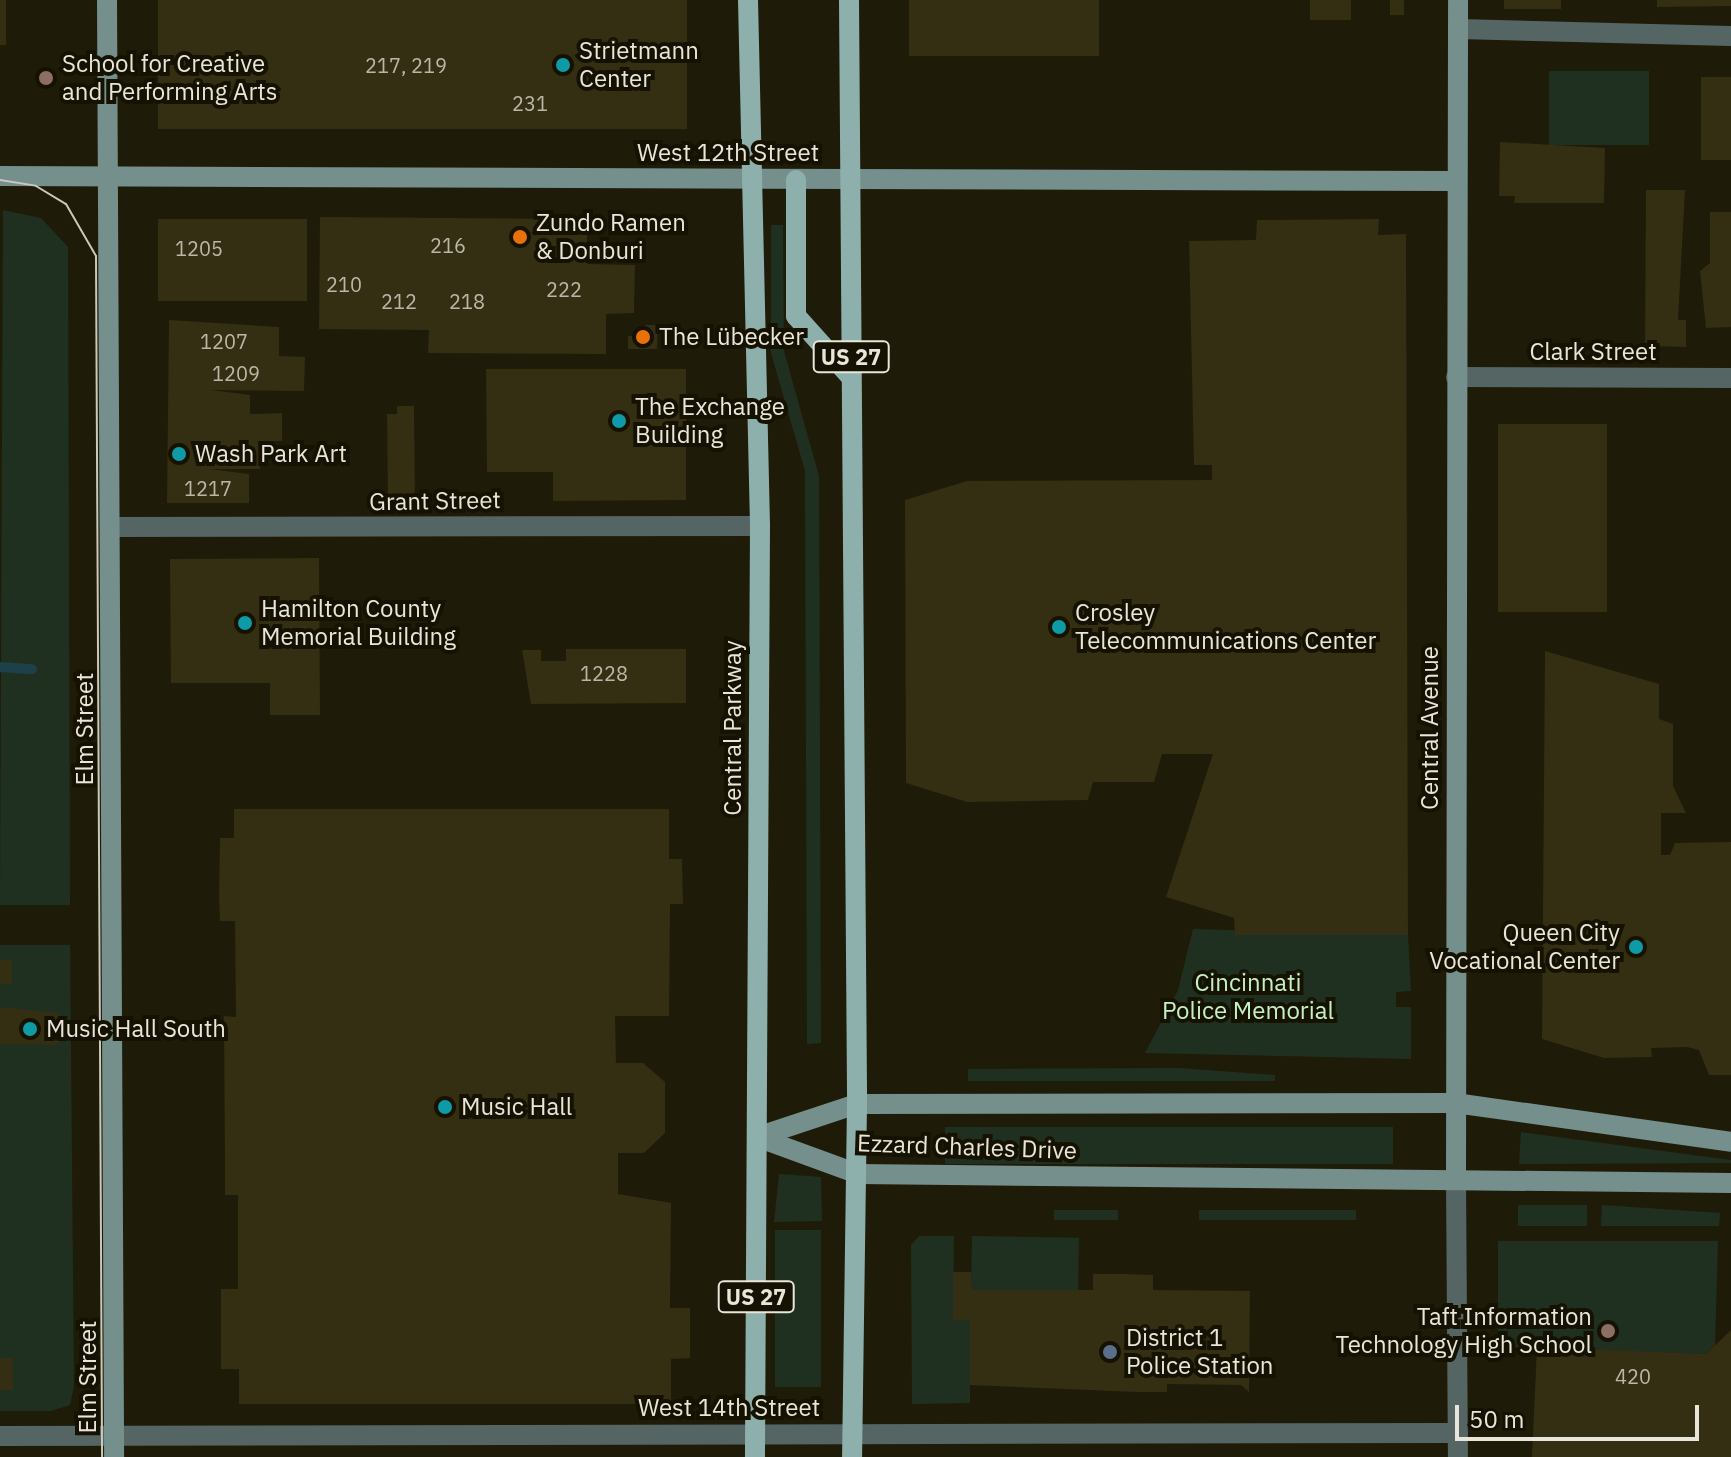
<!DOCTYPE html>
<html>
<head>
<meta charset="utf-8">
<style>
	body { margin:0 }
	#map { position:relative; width:1731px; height:1457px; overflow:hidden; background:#1f1b09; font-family:"IBM Plex Sans",sans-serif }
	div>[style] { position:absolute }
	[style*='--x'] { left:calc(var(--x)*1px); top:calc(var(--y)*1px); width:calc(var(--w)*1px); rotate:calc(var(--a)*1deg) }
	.green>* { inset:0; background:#203020; transform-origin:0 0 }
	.stream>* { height:10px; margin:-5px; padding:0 5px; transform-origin:5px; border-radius:5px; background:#1d4149 }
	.building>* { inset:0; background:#342e13; transform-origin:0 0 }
	.street>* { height:20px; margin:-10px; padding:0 10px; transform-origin:10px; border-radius:10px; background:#556563 }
	.secondary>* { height:20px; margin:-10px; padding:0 10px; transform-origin:10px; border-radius:10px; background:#758f8c }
	.primary>* { height:20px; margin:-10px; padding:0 10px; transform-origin:10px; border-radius:10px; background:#8eb0ac }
	.tram>* { height:2px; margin:-1px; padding:0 1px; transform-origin:1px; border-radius:1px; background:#cbc8bc }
	.dots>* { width:22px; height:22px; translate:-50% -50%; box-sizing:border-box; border:4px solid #161202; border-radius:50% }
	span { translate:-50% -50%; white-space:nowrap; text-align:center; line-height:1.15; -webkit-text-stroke:8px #161202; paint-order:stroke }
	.number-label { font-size:20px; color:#bbb7a8 }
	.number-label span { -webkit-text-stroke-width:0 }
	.shield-label span { padding:2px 6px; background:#161202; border:2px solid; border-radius:6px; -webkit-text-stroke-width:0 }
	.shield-label { font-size:22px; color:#e8e5da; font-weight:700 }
	.poi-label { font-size:24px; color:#e8e5da }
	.left { translate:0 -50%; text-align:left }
	.right { translate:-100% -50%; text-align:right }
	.street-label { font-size:24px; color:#e8e5da }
	.park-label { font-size:24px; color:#c6f0c4 }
	.scale { position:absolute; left:1455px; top:1405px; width:244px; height:36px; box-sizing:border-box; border:4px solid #e8e5da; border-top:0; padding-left:10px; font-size:24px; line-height:28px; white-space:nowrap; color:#e8e5da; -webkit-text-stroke:6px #161202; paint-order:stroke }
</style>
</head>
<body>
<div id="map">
	<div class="green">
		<i style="left:1549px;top:71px;width:100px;height:74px"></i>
		<i style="clip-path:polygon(3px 210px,41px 218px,68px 247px,70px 905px,0 905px)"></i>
		<i style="clip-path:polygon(771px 225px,783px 225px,784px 351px,819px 476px,821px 1043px,807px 1044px,805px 471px,771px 353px)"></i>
		<i style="clip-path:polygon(1193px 929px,1408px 935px,1411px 991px,1396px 992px,1396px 1007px,1411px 1007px,1411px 1059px,1145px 1053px,1178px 990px)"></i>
		<i style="clip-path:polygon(0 945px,70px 945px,74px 1386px,70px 1405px,51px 1411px,0 1411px)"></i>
		<i style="clip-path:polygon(1178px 1068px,1275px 1075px,1275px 1081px,968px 1081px,968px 1069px)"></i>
		<i style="left:945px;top:1127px;width:448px;height:37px"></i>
		<i style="clip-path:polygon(1521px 1132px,1731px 1160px,1731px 1163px,1519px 1164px)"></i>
		<i style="clip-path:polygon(779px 1174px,821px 1177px,822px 1221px,774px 1222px)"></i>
		<i style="left:1518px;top:1205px;width:69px;height:21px"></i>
		<i style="clip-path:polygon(1602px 1205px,1720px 1213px,1719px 1226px,1601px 1226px)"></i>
		<i style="left:1054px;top:1210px;width:64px;height:10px"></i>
		<i style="left:1199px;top:1210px;width:157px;height:10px"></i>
		<i style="left:821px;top:1230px;width:157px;height:46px;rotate:90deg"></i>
		<i style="clip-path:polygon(919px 1236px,954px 1236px,953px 1319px,970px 1320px,970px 1403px,912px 1404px,911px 1245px)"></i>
		<i style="left:972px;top:1236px;width:107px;height:54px;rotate:1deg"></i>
		<i style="clip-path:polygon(1498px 1241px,1718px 1241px,1715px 1345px,1706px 1354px,1498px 1347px)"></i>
	</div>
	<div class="stream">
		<i style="--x:0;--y:667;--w:32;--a:4"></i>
	</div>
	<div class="building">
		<i style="left:0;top:0;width:6px;height:45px"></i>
		<i style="left:158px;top:0;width:529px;height:129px"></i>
		<i style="left:909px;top:0;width:190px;height:56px"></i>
		<i style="left:1310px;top:0;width:41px;height:20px"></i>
		<i style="left:1390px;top:0;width:14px;height:15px"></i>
		<i style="left:1504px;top:0;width:57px;height:9px"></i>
		<i style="clip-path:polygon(1657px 0,1731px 0,1731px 6px,1657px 7px)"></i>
		<i style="left:1701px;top:77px;width:30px;height:83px"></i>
		<i style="clip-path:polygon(1500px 142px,1605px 148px,1604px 203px,1514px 203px,1515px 196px,1499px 196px)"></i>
		<i style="clip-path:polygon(1646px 190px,1685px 190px,1678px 320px,1686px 320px,1686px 347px,1645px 346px)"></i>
		<i style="clip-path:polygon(1710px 212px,1731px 212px,1731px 327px,1706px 328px,1700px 271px,1710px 263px)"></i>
		<i style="clip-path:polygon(320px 217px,575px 219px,587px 234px,587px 264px,635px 265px,634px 313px,606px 314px,606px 354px,428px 353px,429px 330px,319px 329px)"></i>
		<i style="left:158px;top:219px;width:149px;height:82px"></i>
		<i style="clip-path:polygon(1379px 219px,1378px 235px,1406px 234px,1408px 935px,1235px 935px,1234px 918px,1166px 897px,1213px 754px,1162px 754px,1154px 782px,1093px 782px,1088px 800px,967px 802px,906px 783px,905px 500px,967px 481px,1212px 480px,1212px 465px,1194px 465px,1189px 241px,1256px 240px,1257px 220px)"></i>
		<i style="clip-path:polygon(169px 320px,279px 327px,279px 356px,305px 357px,304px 391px,211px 390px,250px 395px,250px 414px,282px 413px,282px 441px,260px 441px,260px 469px,210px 469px,249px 474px,249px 503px,167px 503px)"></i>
		<i style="clip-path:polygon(645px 325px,658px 325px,657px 349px,628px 349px,628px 336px,645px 336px)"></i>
		<i style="clip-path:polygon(486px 369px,686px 369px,686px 500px,553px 501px,553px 472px,487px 472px)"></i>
		<i style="clip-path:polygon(397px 406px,414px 406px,415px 503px,388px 503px,387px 414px,397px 414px)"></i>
		<i style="left:1498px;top:424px;width:109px;height:188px"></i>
		<i style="clip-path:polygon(319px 558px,320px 715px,270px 715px,270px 683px,171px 683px,170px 559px)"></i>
		<i style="clip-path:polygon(566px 649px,686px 649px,686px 703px,531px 704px,522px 650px,541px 650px,541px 661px,566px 661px)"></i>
		<i style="clip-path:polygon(1545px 651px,1659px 684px,1659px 719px,1673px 724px,1673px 786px,1686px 813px,1661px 813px,1661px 855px,1670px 855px,1675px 843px,1731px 842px,1731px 1075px,1709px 1075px,1699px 1050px,1687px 1047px,1651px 1048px,1652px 1057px,1604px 1058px,1542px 1039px)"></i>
		<i style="clip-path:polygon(234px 809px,669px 809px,669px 859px,682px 859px,683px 904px,670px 904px,669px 1016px,615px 1016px,616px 1063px,643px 1063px,665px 1082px,665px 1133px,644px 1153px,618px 1153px,618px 1194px,671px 1203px,670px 1308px,690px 1308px,690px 1358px,671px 1359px,671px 1404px,239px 1404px,239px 1369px,221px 1369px,221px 1289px,238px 1289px,238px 1195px,225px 1195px,225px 1167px,224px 1016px,236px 1017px,235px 921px,220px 921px,219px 898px,220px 838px,234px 838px)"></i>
		<i style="left:0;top:960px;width:12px;height:24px"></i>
		<i style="clip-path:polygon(0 1007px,59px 1013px,59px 1045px,0 1044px)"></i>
		<i style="clip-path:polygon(953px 1272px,971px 1272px,972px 1290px,1093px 1290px,1093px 1274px,1123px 1274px,1153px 1275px,1153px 1290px,1250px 1291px,1249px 1392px,1241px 1385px,1167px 1384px,1167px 1392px,1137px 1392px,970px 1385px,970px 1320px,953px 1320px)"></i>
		<i style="clip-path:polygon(1731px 1330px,1731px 1457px,1532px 1457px,1537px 1347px,1706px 1354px)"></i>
		<i style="left:0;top:1358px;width:13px;height:32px"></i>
	</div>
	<div class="street">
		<i style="--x:1459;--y:29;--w:272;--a:1.5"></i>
		<i style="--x:1456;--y:377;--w:275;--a:0.2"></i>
		<i style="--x:110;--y:527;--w:650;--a:-0.09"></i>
		<i style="--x:1456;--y:1180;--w:277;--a:89.6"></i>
		<i style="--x:0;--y:1436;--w:1458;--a:-0.12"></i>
	</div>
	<div class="secondary">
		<i style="--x:107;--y:0;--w:1457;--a:89.72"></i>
		<i style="--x:0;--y:176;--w:1456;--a:0.2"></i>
		<i style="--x:757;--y:1137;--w:105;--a:-18.3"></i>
		<i style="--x:857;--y:1104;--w:598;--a:-0.1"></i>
		<i style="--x:1455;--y:1103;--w:279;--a:8"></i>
		<i style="--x:757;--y:1137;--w:108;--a:20.1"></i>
		<i style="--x:858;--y:1174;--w:873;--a:0.59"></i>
		<i style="--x:1456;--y:1180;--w:1180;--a:-89.9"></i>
	</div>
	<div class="primary">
		<i style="--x:748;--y:0;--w:526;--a:88.69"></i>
		<i style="--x:760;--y:526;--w:931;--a:90.31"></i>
		<i style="--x:849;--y:0;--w:1104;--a:89.58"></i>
		<i style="--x:857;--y:1104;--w:353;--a:90.8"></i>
		<i style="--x:796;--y:180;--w:136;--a:90"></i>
		<i style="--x:796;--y:316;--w:82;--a:48"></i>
	</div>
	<div class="tram">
		<i style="--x:0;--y:180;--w:36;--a:9"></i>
		<i style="--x:36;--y:186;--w:35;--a:31"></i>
		<i style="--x:66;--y:204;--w:60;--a:60"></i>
		<i style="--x:96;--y:256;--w:1201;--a:89.71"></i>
	</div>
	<div class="dots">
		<i style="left:563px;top:65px;background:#0f9aa8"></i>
		<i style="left:46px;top:78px;background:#8d6e63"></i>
		<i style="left:520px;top:237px;background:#e8710a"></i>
		<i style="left:643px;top:337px;background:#e8710a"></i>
		<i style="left:619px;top:421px;background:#0f9aa8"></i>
		<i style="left:179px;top:454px;background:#0f9aa8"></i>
		<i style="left:245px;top:623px;background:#0f9aa8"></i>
		<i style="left:1059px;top:627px;background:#0f9aa8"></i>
		<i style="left:1636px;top:947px;background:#0f9aa8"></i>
		<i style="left:30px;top:1029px;background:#0f9aa8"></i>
		<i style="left:445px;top:1107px;background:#0f9aa8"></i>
		<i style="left:1608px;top:1331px;background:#8d6e63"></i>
		<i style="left:1110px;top:1352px;background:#5c6f8a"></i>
	</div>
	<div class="number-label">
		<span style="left:406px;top:65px">217, 219</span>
		<span style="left:530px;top:103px">231</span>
		<span style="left:448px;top:245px">216</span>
		<span style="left:199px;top:248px">1205</span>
		<span style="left:344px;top:284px">210</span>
		<span style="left:564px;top:289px">222</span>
		<span style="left:399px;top:301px">212</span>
		<span style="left:467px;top:301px">218</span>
		<span style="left:224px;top:341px">1207</span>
		<span style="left:236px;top:373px">1209</span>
		<span style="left:208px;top:488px">1217</span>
		<span style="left:604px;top:673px">1228</span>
		<span style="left:1633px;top:1376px">420</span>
	</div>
	<div class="shield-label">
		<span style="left:851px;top:357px">US 27</span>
		<span style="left:756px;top:1297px">US 27</span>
	</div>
	<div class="poi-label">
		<span class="left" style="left:579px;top:65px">Strietmann<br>Center</span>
		<span class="left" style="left:62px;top:78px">School for Creative<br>and Performing Arts</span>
		<span class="left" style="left:536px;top:237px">Zundo Ramen<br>&amp; Donburi</span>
		<span class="left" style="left:659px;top:337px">The Lübecker</span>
		<span class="left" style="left:635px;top:421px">The Exchange<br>Building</span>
		<span class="left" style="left:195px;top:454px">Wash Park Art</span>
		<span class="left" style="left:261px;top:623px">Hamilton County<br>Memorial Building</span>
		<span class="left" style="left:1075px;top:627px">Crosley<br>Telecommunications Center</span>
		<span class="right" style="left:1620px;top:947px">Queen City<br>Vocational Center</span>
		<span class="left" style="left:46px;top:1029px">Music Hall South</span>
		<span class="left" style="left:461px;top:1107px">Music Hall</span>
		<span class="right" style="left:1592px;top:1331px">Taft Information<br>Technology High School</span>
		<span class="left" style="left:1126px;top:1352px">District 1<br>Police Station</span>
	</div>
	<div class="street-label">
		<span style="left:728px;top:153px">West 12th Street</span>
		<span style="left:1593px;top:352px">Clark Street</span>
		<span style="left:435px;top:501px;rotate:-1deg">Grant Street</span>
		<span style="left:733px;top:728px;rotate:-90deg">Central Parkway</span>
		<span style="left:1430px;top:728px;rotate:-90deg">Central Avenue</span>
		<span style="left:85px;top:729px;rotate:-90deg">Elm Street</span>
		<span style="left:967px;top:1147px;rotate:2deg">Ezzard Charles Drive</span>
		<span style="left:88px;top:1377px;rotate:-90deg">Elm Street</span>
		<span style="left:729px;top:1408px">West 14th Street</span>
	</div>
	<div class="park-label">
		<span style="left:1248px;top:997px">Cincinnati<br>Police Memorial</span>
	</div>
	<div class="scale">50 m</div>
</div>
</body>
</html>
